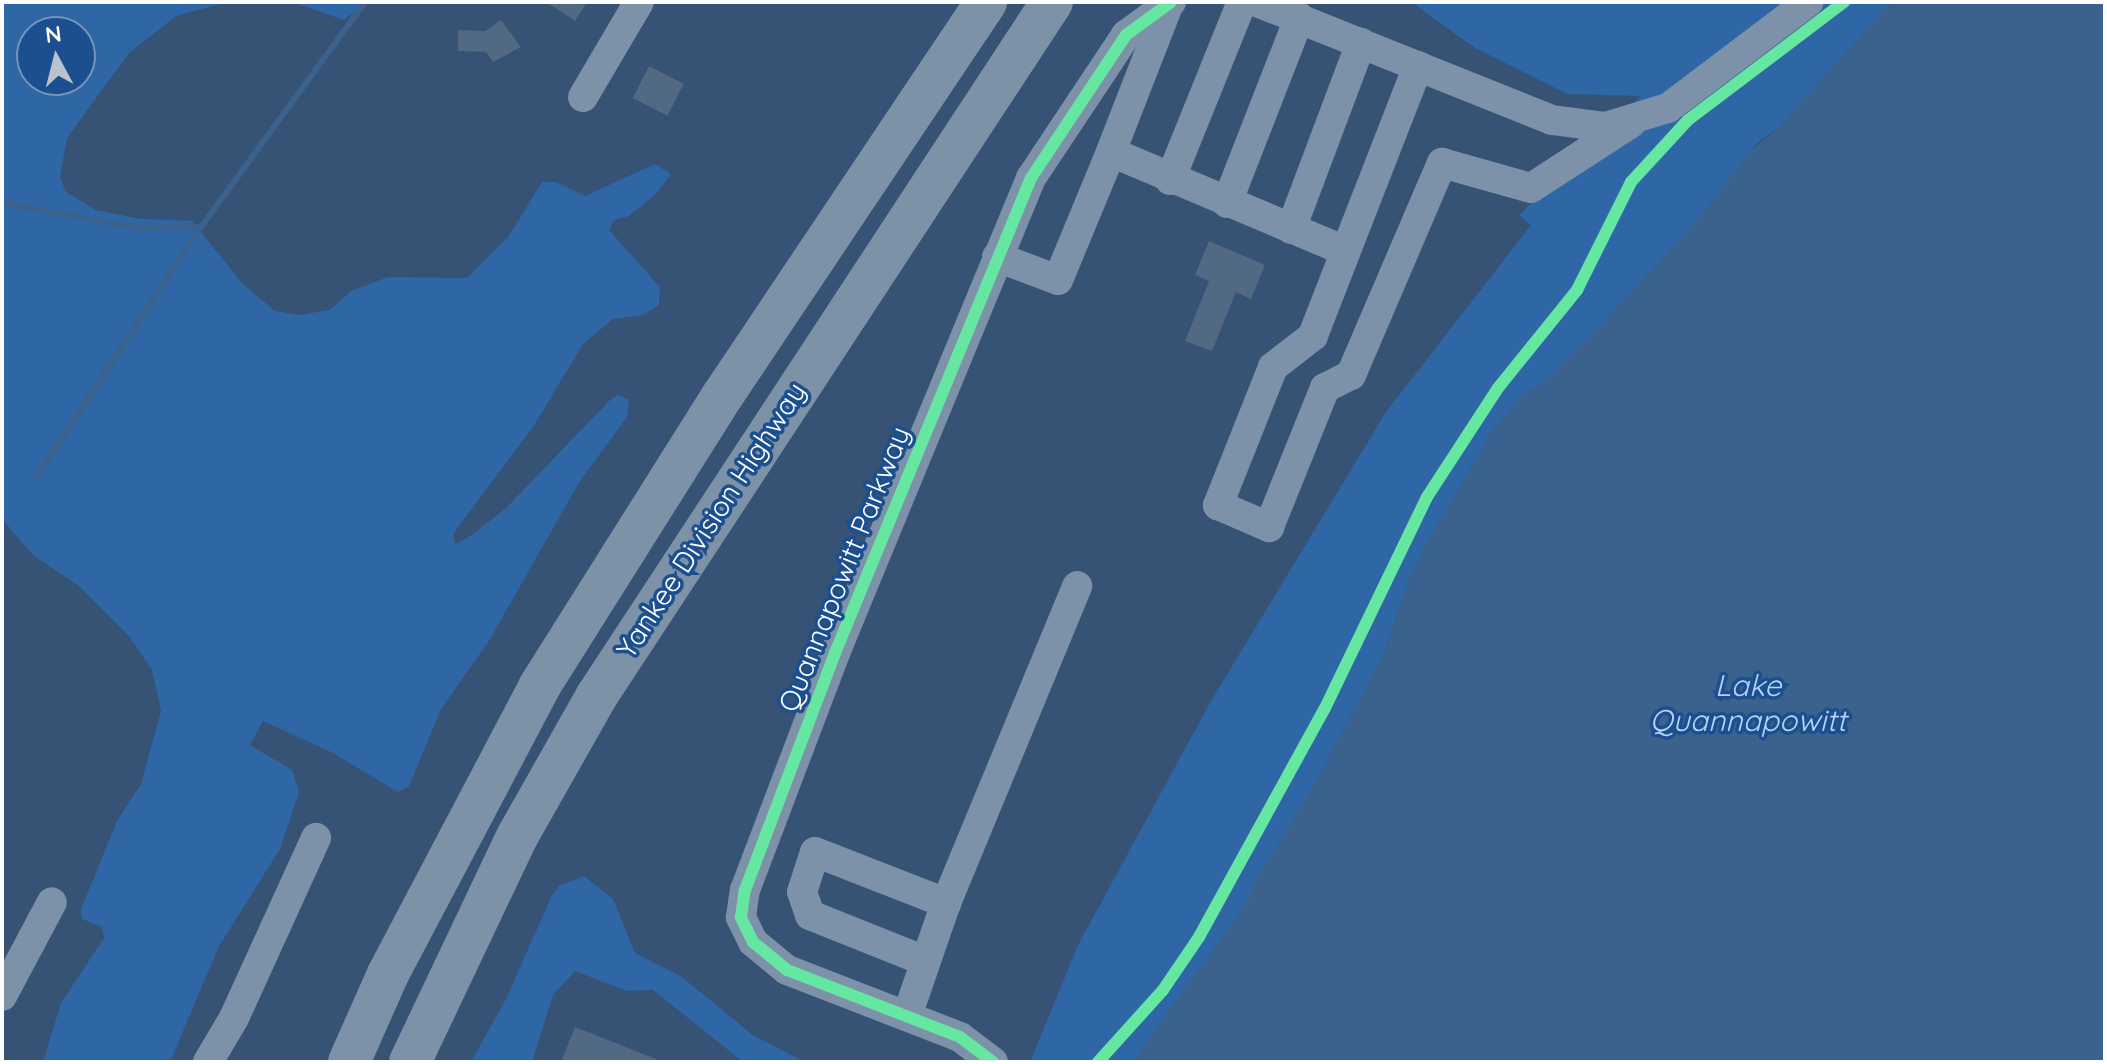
<!DOCTYPE html>
<html>
<head>
<meta charset="utf-8">
<style>
	body { margin:0 }
	#map { position:relative; width:2107px; height:1064px; overflow:hidden; background:#365274; font-family:Quicksand,sans-serif }
	div>[style] { position:absolute }
	[style*='--x'] { left:calc(var(--x)*1px); top:calc(var(--y)*1px); width:calc(var(--w)*1px); rotate:calc(var(--a)*1deg) }
	.green>* { inset:0; background:#2f66a5 }
	.water>* { inset:0; background:#3b618d }
	.stream>* { height:6px; margin:-3px; padding:0 3px; transform-origin:3px; border-radius:3px; background:#3b618d }
	.building>* { inset:0; background:#526984; transform-origin:0 0 }
	.minor>* { height:30px; margin:-15px; padding:0 15px; transform-origin:15px; border-radius:15px; background:#7d92a8 }
	.highway>* { height:42px; margin:-21px; padding:0 21px; transform-origin:21px; border-radius:21px; background:#7e92a7 }
	.cycleway>* { height:12px; margin:-6px; padding:0 6px; transform-origin:6px; border-radius:6px; background:#66e7a1 }
	span { translate:-50% -50%; white-space:nowrap; text-align:center; line-height:1.15; -webkit-text-stroke:7px #1b4f8f; paint-order:stroke }
	.street-label { font-size:28px; color:#fff }
	.water-label { font-size:30px; color:#b5d3f5; font-style:italic }
	.frame { position:absolute; inset:0; border:4px solid #fff; pointer-events:none }
	.north { position:absolute; left:16px; top:16px; width:80px; height:80px; box-sizing:border-box; background:#1b4f8f; border:2px solid #7695bc; border-radius:50%; rotate:353deg; font-size:22px; font-weight:700; line-height:32px; text-align:center; color:#fff }
	.north::after { content:''; display:block; margin:auto; width:28px; height:36px; background:#b9c2ce; clip-path:polygon(50% 0,100% 100%,50% 72%,0 100%) }
</style>
</head>
<body>
<div id="map">
	<div class="green">
		<i style="clip-path:polygon(evenodd,2px 2px,228px 2px,176px 16px,129px 53px,67px 138px,60px 177px,66px 192px,96px 210px,141px 219px,194px 221px,191px 228px,201px 232px,242px 283px,275px 311px,299px 315px,330px 310px,351px 291px,388px 277px,467px 278px,508px 237px,542px 182px,556px 182px,585px 196px,655px 164px,671px 174px,657px 193px,629px 216px,614px 220px,609px 230px,660px 287px,659px 305px,643px 315px,613px 319px,583px 344px,533px 427px,453px 534px,455px 544px,469px 537px,506px 508px,610px 400px,618px 395px,629px 400px,627px 417px,580px 481px,489px 641px,441px 709px,409px 786px,398px 792px,333px 753px,263px 721px,250px 745px,292px 770px,299px 792px,280px 849px,219px 946px,170px 1062px,43px 1062px,61px 1003px,104px 938px,102px 927px,82px 919px,81px 909px,117px 821px,141px 784px,161px 711px,152px 670px,129px 636px,79px 586px,33px 555px,2px 519px,2px 2px,80px 32px,80px 80px,32px 80px,32px 32px,80px 32px)"></i>
		<i style="clip-path:polygon(292px 2px,367px 2px,344px 20px)"></i>
		<i style="clip-path:polygon(1411px 2px,1891px 2px,1778px 128px,1758px 142px,1698px 220px,1605px 321px,1542px 385px,1524px 394px,1491px 433px,1414px 567px,1383px 656px,1310px 793px,1243px 909px,1133px 1062px,1030px 1062px,1078px 945px,1211px 701px,1386px 412px,1531px 225px,1519px 215px,1641px 96px,1567px 94px,1475px 48px)"></i>
		<i style="clip-path:polygon(584px 876px,613px 899px,635px 953px,682px 977px,754px 1036px,805px 1062px,743px 1062px,653px 990px,627px 991px,575px 971px,553px 995px,532px 1062px,471px 1062px,506px 999px,552px 895px,559px 886px)"></i>
	</div>
	<div class="water">
		<i style="clip-path:polygon(1891px 2px,2105px 2px,2105px 1062px,1133px 1062px,1243px 909px,1263px 866px,1310px 793px,1383px 656px,1414px 567px,1491px 433px,1524px 394px,1542px 385px,1605px 321px,1698px 220px,1749px 152px,1778px 128px)"></i>
	</div>
	<div class="stream">
		<i style="--x:2;--y:203;--w:139;--a:10.3"></i>
		<i style="--x:139;--y:228;--w:61;--a:-0.9"></i>
		<i style="--x:36;--y:477;--w:300;--a:-56.6"></i>
		<i style="--x:201;--y:227;--w:278;--a:-53.9"></i>
	</div>
	<div class="building">
		<i style="clip-path:polygon(546px 2px,587px 2px,575px 21px)"></i>
		<i style="clip-path:polygon(501px 20px,521px 47px,493px 62px,486px 52px,458px 51px,458px 30px,485px 31px)"></i>
		<i style="left:649px;top:66px;width:39px;height:36px;rotate:27deg"></i>
		<i style="clip-path:polygon(1209px 241px,1265px 265px,1251px 299px,1236px 292px,1212px 351px,1185px 341px,1209px 281px,1195px 275px)"></i>
		<i style="clip-path:polygon(575px 1027px,661px 1061px,661px 1062px,561px 1062px)"></i>
	</div>
	<div class="minor">
		<i style="--x:1257;--y:2;--w:318;--a:21.8"></i>
		<i style="--x:1552;--y:120;--w:53;--a:7.5"></i>
		<i style="--x:1605;--y:127;--w:66;--a:-16.8"></i>
		<i style="--x:1668;--y:108;--w:176;--a:-37.1"></i>
		<i style="--x:1169;--y:3;--w:160;--a:111.3"></i>
		<i style="--x:1111;--y:152;--w:254;--a:22.9"></i>
		<i style="--x:1418;--y:66;--w:290;--a:111.3"></i>
		<i style="--x:1313;--y:336;--w:51;--a:142.2"></i>
		<i style="--x:1273;--y:367;--w:149;--a:111.7"></i>
		<i style="--x:1218;--y:505;--w:56;--a:23.3"></i>
		<i style="--x:1269;--y:527;--w:150;--a:-68.1"></i>
		<i style="--x:1325;--y:388;--w:29;--a:-27"></i>
		<i style="--x:1351;--y:375;--w:231;--a:-66.8"></i>
		<i style="--x:1442;--y:163;--w:92;--a:15.7"></i>
		<i style="--x:1531;--y:188;--w:119;--a:-33"></i>
		<i style="--x:583;--y:97;--w:110;--a:-59.5"></i>
		<i style="--x:1170;--y:180;--w:192;--a:-68"></i>
		<i style="--x:1227;--y:203;--w:199;--a:-68.7"></i>
		<i style="--x:1291;--y:229;--w:199;--a:-69.4"></i>
		<i style="--x:997;--y:257;--w:65;--a:20.7"></i>
		<i style="--x:1058;--y:280;--w:139;--a:-67.5"></i>
		<i style="--x:925;--y:961;--w:124;--a:-158.2"></i>
		<i style="--x:810;--y:915;--w:24;--a:-109"></i>
		<i style="--x:802;--y:892;--w:42;--a:-72"></i>
		<i style="--x:815;--y:852;--w:141;--a:21.3"></i>
		<i style="--x:946;--y:903;--w:343;--a:-67.5"></i>
		<i style="--x:2;--y:996;--w:106;--a:-62"></i>
		<i style="--x:907;--y:1016;--w:120;--a:-71"></i>
		<i style="--x:208;--y:1062;--w:51;--a:-59.4"></i>
		<i style="--x:234;--y:1018;--w:198;--a:-65.5"></i>
		<i style="--x:993;--y:1062;--w:41;--a:-142.9"></i>
		<i style="--x:960;--y:1037;--w:186;--a:-158.8"></i>
		<i style="--x:787;--y:970;--w:44;--a:-140.5"></i>
		<i style="--x:753;--y:942;--w:28;--a:-116"></i>
		<i style="--x:741;--y:917;--w:27;--a:-82"></i>
		<i style="--x:745;--y:890;--w:254;--a:-69.2"></i>
		<i style="--x:835;--y:653;--w:514;--a:-67.58"></i>
		<i style="--x:1031;--y:178;--w:172;--a:-56.4"></i>
		<i style="--x:1126;--y:35;--w:56;--a:-36.3"></i>
	</div>
	<div class="highway">
		<i style="--x:349;--y:1062;--w:96;--a:-66.1"></i>
		<i style="--x:388;--y:974;--w:324;--a:-62.2"></i>
		<i style="--x:539;--y:687;--w:345;--a:-57.8"></i>
		<i style="--x:723;--y:395;--w:473;--a:-56.2"></i>
		<i style="--x:410;--y:1062;--w:251;--a:-64.6"></i>
		<i style="--x:518;--y:835;--w:159;--a:-60.5"></i>
		<i style="--x:596;--y:697;--w:831;--a:-56.73"></i>
	</div>
	<div class="cycleway">
		<i style="--x:993;--y:1062;--w:41;--a:-142.9"></i>
		<i style="--x:960;--y:1037;--w:186;--a:-158.8"></i>
		<i style="--x:787;--y:970;--w:44;--a:-140.5"></i>
		<i style="--x:753;--y:942;--w:28;--a:-116"></i>
		<i style="--x:741;--y:917;--w:27;--a:-82"></i>
		<i style="--x:745;--y:890;--w:254;--a:-69.2"></i>
		<i style="--x:835;--y:653;--w:514;--a:-67.58"></i>
		<i style="--x:1031;--y:178;--w:172;--a:-56.4"></i>
		<i style="--x:1126;--y:35;--w:56;--a:-36.3"></i>
		<i style="--x:1098;--y:1062;--w:97;--a:-47.9"></i>
		<i style="--x:1163;--y:990;--w:64;--a:-55.8"></i>
		<i style="--x:1199;--y:937;--w:261;--a:-61.2"></i>
		<i style="--x:1325;--y:708;--w:234;--a:-64.2"></i>
		<i style="--x:1427;--y:497;--w:130;--a:-56.9"></i>
		<i style="--x:1498;--y:388;--w:126;--a:-51.1"></i>
		<i style="--x:1577;--y:290;--w:121;--a:-63.4"></i>
		<i style="--x:1631;--y:182;--w:84;--a:-47.4"></i>
		<i style="--x:1688;--y:120;--w:196;--a:-37.1"></i>
	</div>
	<div class="street-label">
		<span style="left:711px;top:520px;rotate:-57deg">Yankee Division Highway</span>
		<span style="left:844px;top:569px;rotate:-68deg">Quannapowitt Parkway</span>
	</div>
	<div class="water-label">
		<span style="left:1748px;top:702px">Lake<br>Quannapowitt</span>
	</div>
	<div class="frame"></div>
	<div class="north">N</div>
</div>
</body>
</html>
